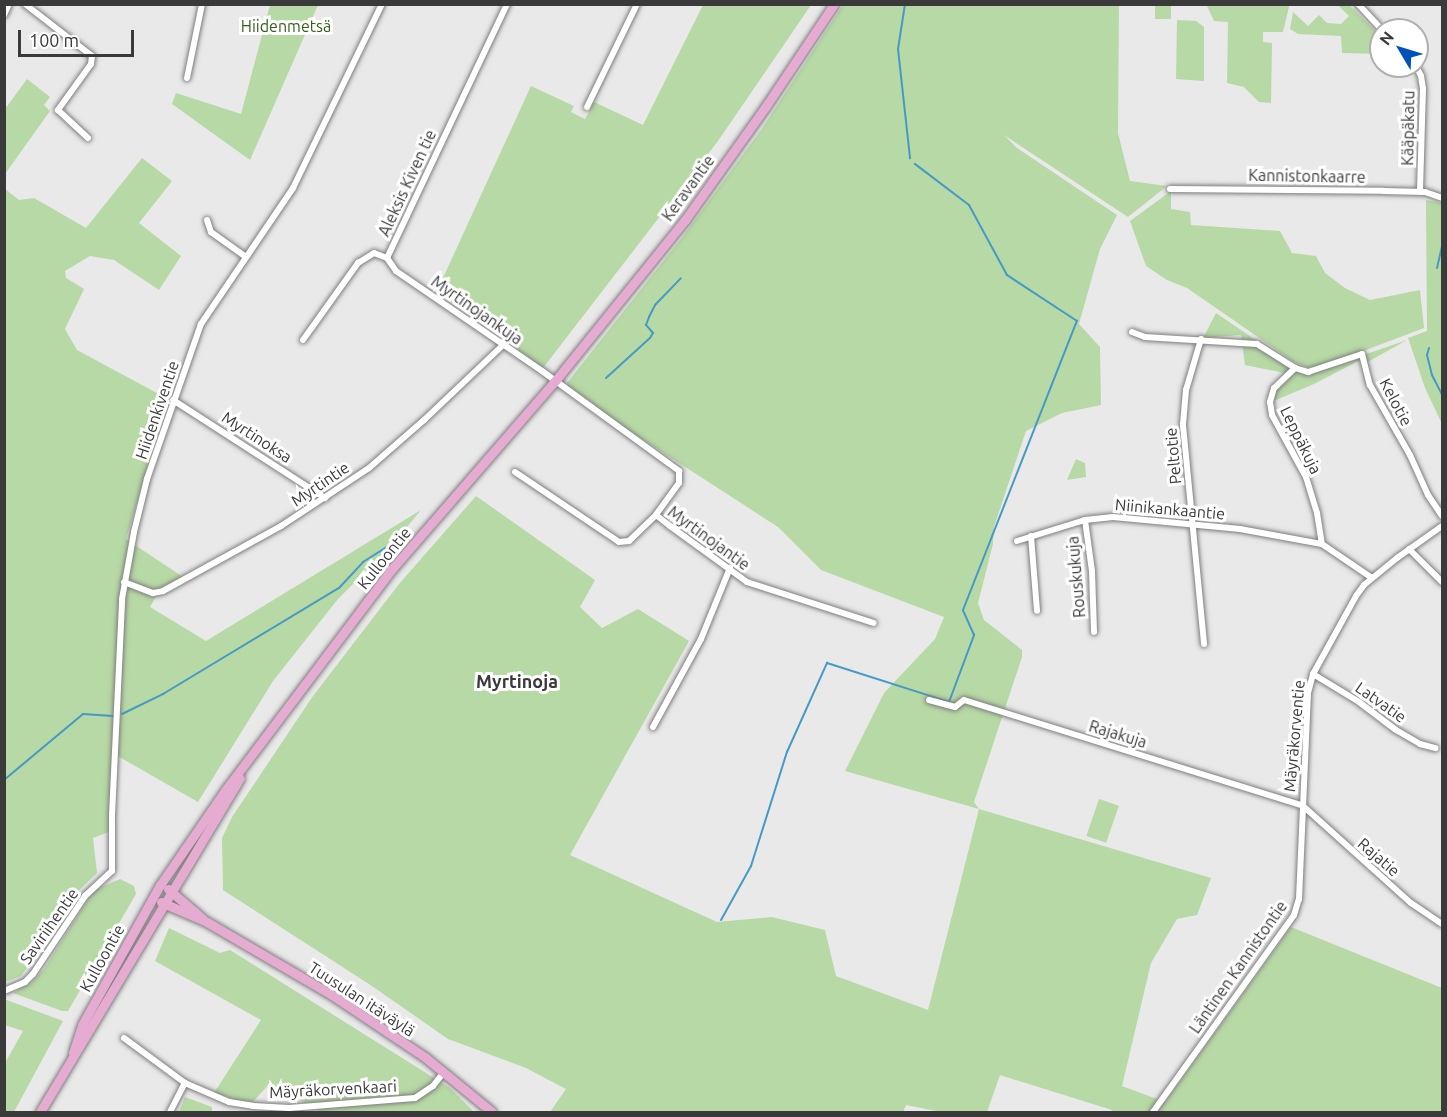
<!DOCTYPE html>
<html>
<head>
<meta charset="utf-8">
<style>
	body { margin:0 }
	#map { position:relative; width:1447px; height:1117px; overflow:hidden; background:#e9e9ea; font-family:Ubuntu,sans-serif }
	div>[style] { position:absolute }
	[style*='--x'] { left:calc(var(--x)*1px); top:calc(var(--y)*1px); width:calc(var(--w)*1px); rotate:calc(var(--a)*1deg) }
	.green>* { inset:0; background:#b7d9a5; transform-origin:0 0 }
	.stream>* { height:2px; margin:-1px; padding:0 1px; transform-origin:1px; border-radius:1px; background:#459ac5 }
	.roads { filter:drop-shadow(0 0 2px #7e7e7f) drop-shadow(0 0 2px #7e7e7f) }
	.minor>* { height:6px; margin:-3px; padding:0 3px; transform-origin:3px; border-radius:3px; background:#fff }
	.primary>* { height:9px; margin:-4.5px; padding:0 4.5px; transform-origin:4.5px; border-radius:4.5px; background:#e5abd0 }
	span { translate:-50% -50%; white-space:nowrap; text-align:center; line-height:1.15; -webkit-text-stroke:6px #fff; paint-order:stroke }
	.park-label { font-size:16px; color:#375f1b }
	.street-label { font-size:16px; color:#3a3a3a }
	.neighbourhood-label { font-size:18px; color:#3a3a3a; font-weight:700 }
	.frame { position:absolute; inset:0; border:6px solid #3a3a3a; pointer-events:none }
	.north { position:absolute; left:1369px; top:18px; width:60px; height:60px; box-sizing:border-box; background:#fff; border:2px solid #b0b0b0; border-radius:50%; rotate:308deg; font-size:16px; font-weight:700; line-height:24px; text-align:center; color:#3a3a3a }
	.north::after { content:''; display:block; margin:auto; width:21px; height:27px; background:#0052bb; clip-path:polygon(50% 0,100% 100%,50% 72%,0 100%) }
	.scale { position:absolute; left:18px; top:30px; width:116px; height:27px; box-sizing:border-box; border:3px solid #3a3a3a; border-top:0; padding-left:8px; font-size:18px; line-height:21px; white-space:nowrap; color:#3a3a3a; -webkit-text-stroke:4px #fff; paint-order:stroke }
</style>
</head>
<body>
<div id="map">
	<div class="green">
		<i style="clip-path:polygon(1206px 4px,1287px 4px,1289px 7px,1283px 32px,1263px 32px,1263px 42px,1272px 43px,1271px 103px,1259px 102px,1244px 87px,1227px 83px,1228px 22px,1214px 21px)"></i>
		<i style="clip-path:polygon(270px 5px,318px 5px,250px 160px,172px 104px,176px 93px,241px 114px)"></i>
		<i style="clip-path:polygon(703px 5px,811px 5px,718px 141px,543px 368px,437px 291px,531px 86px,574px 106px,571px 112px,585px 119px,594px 102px,643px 125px)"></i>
		<i style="clip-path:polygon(843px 5px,1119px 5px,1118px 133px,1130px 181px,1167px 186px,1128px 217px,1004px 135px,1017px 148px,1117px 215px,1100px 249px,1079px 324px,1100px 347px,1101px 405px,1062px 413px,1026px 431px,994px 527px,993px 544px,978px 603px,984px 620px,1022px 650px,1022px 657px,974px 802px,979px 809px,1211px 878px,1197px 915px,1177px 919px,1151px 963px,1122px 1086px,1165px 1102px,1291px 927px,1442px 988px,1442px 1112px,1111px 1112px,1112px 1110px,1000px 1075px,987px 1112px,941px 1112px,906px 1105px,903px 1112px,550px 1112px,566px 1089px,526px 1068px,448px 1039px,372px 986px,223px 890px,222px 838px,232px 817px,313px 696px,399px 584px,476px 496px,595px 580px,580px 607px,602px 628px,638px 609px,689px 641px,570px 855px,717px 922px,772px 917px,825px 930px,836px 976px,928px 1010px,979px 809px,845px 771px,884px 693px,935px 639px,944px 617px,821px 570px,778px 527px,568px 391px,567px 383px,684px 235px,761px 130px)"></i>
		<i style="left:1155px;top:5px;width:16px;height:14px"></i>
		<i style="clip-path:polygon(1338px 5px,1349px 5px,1381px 36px,1381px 54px,1342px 53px,1341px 36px,1298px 34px,1290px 29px,1293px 12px,1308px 26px,1319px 15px,1327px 23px,1341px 24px,1349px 16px)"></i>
		<i style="clip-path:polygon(1177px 20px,1196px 21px,1204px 27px,1204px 81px,1176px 79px)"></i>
		<i style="clip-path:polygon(27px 79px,50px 97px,44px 105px,50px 111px,5px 174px,5px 109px)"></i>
		<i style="clip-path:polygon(142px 158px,172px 181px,139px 223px,181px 256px,159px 290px,114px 260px,90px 256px,65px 271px,66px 278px,84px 289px,65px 329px,77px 350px,168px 399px,126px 539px,183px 577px,160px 589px,150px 607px,206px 641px,421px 510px,391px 546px,338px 599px,273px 681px,198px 802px,116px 755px,111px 831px,93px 838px,97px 873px,77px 892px,47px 941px,21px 976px,5px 982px,4px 188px,19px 200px,34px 198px,86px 228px)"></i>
		<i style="clip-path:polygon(1171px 191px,1171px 209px,1190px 212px,1191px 225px,1280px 231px,1292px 253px,1316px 256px,1325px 273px,1345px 288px,1370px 300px,1420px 290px,1424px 328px,1321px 367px,1307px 367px,1294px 362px,1187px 288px,1167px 280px,1146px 266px,1130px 221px)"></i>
		<i style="clip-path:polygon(1426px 200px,1442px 203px,1442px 424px,1425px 388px,1408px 338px,1427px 331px)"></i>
		<i style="clip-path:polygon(1216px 313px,1288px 362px,1306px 370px,1320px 370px,1407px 340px,1366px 363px,1364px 358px,1314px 384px,1271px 402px,1275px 388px,1285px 373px,1245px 365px,1241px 335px,1203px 338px)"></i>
		<i style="clip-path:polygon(1076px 459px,1085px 463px,1086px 477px,1067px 480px)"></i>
		<i style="left:1099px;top:799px;width:21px;height:39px;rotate:19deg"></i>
		<i style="clip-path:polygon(120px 879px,134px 886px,136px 894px,68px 1011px,62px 1011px,13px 993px,31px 983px,44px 969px,94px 890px)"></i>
		<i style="clip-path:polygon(169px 928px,220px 953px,230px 950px,450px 1088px,474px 1112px,321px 1112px,270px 1083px,251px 1104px,214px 1093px,261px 1020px,155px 961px)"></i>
		<i style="clip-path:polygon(4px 999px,63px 1021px,14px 1112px,5px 1112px,5px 1063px,23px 1031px,5px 1025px)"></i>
		<i style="clip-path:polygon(185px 1097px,212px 1107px,212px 1112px,179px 1112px)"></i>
	</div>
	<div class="stream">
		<i style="--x:905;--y:4;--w:46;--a:98.8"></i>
		<i style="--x:898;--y:49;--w:110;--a:83.7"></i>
		<i style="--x:1437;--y:268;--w:22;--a:-77"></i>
		<i style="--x:1429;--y:348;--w:7;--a:106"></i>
		<i style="--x:1427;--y:355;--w:21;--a:76"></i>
		<i style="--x:1432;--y:375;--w:22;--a:63"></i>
		<i style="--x:606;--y:378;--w:59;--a:-42.3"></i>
		<i style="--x:650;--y:338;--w:6;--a:-59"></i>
		<i style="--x:653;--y:333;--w:11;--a:-131"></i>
		<i style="--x:646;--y:325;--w:9;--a:-69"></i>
		<i style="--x:649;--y:317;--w:13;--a:-63"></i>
		<i style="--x:655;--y:305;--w:37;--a:-46"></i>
		<i style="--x:122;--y:714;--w:46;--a:-26"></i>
		<i style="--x:163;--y:694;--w:205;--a:-31.1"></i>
		<i style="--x:339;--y:588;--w:35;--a:-47"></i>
		<i style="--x:363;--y:562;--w:41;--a:-32.2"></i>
		<i style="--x:398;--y:540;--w:3;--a:45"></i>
		<i style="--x:4;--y:780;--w:103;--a:-39.9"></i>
		<i style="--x:83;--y:714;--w:30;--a:4"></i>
		<i style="--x:721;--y:920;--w:62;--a:-60.9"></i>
		<i style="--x:751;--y:866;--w:120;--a:-72.5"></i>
		<i style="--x:787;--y:752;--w:98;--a:-65.8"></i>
		<i style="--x:827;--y:663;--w:128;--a:17.7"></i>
		<i style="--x:949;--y:702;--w:72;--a:-69.5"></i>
		<i style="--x:974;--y:635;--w:27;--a:-114"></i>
		<i style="--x:963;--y:610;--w:311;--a:-68.5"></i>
		<i style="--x:1077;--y:321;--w:84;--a:-146.7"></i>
		<i style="--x:1007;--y:275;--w:80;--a:-118.5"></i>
		<i style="--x:969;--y:205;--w:68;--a:-142.8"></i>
	</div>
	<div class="roads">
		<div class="minor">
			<i style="--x:25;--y:4;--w:85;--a:37.8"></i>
			<i style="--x:92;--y:56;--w:8;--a:97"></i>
			<i style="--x:91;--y:64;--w:57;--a:125.7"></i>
			<i style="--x:58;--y:110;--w:41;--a:43"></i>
			<i style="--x:1358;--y:4;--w:35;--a:47"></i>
			<i style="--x:4;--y:15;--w:12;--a:-66"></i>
			<i style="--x:1416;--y:66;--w:11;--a:63"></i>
			<i style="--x:1421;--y:76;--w:13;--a:81"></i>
			<i style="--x:1423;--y:89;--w:103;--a:91.7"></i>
			<i style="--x:187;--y:78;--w:76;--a:-78.5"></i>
			<i style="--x:587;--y:107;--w:114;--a:-64.1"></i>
			<i style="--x:1170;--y:189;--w:213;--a:0.5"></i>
			<i style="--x:1383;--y:191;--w:42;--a:1.4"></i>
			<i style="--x:1425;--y:192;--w:18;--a:19"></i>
			<i style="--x:207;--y:220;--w:13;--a:72"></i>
			<i style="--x:211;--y:232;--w:43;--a:35.5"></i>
			<i style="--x:387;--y:258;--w:16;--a:55"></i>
			<i style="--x:396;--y:271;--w:177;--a:34.4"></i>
			<i style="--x:542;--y:371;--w:170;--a:36.1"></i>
			<i style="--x:679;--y:471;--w:12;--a:90"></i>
			<i style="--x:679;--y:483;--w:39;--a:126"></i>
			<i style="--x:656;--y:515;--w:18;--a:38"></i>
			<i style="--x:670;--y:526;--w:95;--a:36"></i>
			<i style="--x:747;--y:582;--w:133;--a:17.9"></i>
			<i style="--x:387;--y:258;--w:281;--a:-64.7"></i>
			<i style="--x:1132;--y:332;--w:14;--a:21"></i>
			<i style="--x:1145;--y:337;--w:112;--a:3.6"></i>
			<i style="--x:1257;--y:344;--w:45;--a:32.3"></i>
			<i style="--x:1295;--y:368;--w:14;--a:17"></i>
			<i style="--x:1308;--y:372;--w:57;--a:-18.4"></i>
			<i style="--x:1362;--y:354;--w:32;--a:76"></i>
			<i style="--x:1370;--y:385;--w:81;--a:60.3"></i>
			<i style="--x:1410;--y:455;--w:44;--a:65.8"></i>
			<i style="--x:1428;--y:495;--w:25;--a:56"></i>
			<i style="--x:1201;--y:339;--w:53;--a:106.4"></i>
			<i style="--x:1186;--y:390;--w:35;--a:95"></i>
			<i style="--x:1183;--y:425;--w:220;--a:84.5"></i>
			<i style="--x:303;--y:340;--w:95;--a:-54.5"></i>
			<i style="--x:358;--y:263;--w:19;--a:-32"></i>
			<i style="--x:374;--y:253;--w:14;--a:21"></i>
			<i style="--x:1295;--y:368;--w:29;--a:136"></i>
			<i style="--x:1274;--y:388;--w:15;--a:106"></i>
			<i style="--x:1270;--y:402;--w:13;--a:81"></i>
			<i style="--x:1272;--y:415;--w:71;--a:61.3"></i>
			<i style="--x:1306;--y:477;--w:38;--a:73"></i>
			<i style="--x:1317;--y:513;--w:31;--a:81"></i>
			<i style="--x:1322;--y:544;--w:60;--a:34.2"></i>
			<i style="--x:173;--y:400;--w:181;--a:32.8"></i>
			<i style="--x:515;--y:472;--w:125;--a:33.9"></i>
			<i style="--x:619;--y:542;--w:10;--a:-6"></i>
			<i style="--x:629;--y:541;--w:37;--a:-44"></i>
			<i style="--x:1085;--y:520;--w:51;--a:82.2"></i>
			<i style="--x:1092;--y:571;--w:61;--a:88.1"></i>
			<i style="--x:1031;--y:536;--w:75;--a:85.4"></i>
			<i style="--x:1017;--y:541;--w:71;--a:-17.2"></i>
			<i style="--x:1085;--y:520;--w:28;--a:-6"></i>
			<i style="--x:1113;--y:517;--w:128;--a:5.4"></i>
			<i style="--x:1240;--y:529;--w:83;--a:10.4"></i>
			<i style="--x:1409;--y:549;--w:47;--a:45"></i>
			<i style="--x:124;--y:582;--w:31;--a:21"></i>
			<i style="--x:153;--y:593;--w:10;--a:-11"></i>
			<i style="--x:163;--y:591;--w:135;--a:-28.8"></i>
			<i style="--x:281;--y:526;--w:105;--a:-33.4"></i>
			<i style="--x:369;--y:468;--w:73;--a:-41.1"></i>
			<i style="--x:424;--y:420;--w:109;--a:-43.5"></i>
			<i style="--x:1313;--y:674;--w:54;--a:31.3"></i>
			<i style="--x:1359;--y:702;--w:46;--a:37.1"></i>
			<i style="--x:1396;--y:730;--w:28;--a:30"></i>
			<i style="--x:1420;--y:744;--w:16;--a:15"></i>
			<i style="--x:929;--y:700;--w:27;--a:15"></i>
			<i style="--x:955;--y:707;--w:11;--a:-38"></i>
			<i style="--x:964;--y:700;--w:354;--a:17.3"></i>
			<i style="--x:653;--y:727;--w:100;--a:-61.4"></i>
			<i style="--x:701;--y:639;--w:77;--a:-67.8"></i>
			<i style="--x:1302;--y:805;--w:147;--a:42"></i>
			<i style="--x:1411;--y:903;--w:37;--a:34"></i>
			<i style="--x:4;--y:991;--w:23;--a:-23"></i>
			<i style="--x:25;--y:982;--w:11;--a:-45"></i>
			<i style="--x:33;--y:974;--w:94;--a:-56.3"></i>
			<i style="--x:85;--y:896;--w:37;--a:-43"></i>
			<i style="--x:112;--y:871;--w:56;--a:-90"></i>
			<i style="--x:112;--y:815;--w:216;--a:-87.3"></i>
			<i style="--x:122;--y:599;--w:68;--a:-79.8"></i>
			<i style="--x:134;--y:532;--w:55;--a:-76.2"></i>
			<i style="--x:147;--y:479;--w:164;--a:-70.8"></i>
			<i style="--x:201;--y:324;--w:164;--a:-55.9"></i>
			<i style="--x:293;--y:188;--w:204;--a:-64.2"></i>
			<i style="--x:124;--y:1038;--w:76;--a:36.4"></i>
			<i style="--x:185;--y:1083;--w:48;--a:23.4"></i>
			<i style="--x:229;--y:1102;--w:24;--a:9"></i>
			<i style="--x:253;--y:1106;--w:36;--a:3"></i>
			<i style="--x:289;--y:1108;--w:126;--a:-4.5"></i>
			<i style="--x:415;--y:1098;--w:22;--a:-34"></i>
			<i style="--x:433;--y:1086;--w:18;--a:-52"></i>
			<i style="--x:170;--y:1112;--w:33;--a:-63"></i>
			<i style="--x:1153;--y:1112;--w:242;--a:-54.4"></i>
			<i style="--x:1294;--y:915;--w:17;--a:-73"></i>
			<i style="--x:1299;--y:899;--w:206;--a:-87.5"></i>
			<i style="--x:1308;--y:693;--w:20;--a:-75"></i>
			<i style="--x:1313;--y:674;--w:89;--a:-61.1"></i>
			<i style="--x:1356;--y:596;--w:14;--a:-54"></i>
			<i style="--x:1364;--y:585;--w:43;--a:-39.3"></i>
			<i style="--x:1397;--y:558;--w:55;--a:-35.4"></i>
		</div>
		<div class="primary">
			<i style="--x:168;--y:889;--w:46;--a:40.6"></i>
			<i style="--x:161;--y:902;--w:50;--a:23.5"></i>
			<i style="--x:207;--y:922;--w:145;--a:30.3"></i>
			<i style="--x:332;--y:995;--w:113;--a:33.8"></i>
			<i style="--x:426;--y:1058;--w:85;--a:39.3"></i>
			<i style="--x:73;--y:1053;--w:29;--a:-72"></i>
			<i style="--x:82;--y:1025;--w:160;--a:-60.9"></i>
			<i style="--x:160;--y:885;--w:116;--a:-55.5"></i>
			<i style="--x:226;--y:789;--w:276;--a:-53"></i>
			<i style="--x:392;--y:569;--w:249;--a:-49.1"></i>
			<i style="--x:555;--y:381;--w:207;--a:-51.1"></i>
			<i style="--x:685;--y:220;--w:140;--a:-54.6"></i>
			<i style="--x:766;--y:106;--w:123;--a:-56.3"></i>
			<i style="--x:40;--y:1112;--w:389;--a:-59.1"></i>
		</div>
	</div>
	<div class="park-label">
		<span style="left:286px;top:26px">Hiidenmetsä</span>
	</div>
	<div class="street-label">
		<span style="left:1408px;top:128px;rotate:-89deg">Kääpäkatu</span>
		<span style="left:1307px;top:176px;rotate:1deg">Kannistonkaarre</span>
		<span style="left:407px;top:183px;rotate:-65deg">Aleksis Kiven tie</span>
		<span style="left:688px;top:188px;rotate:-54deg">Keravantie</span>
		<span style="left:477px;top:310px;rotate:35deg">Myrtinojankuja</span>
		<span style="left:1396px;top:402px;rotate:62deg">Kelotie</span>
		<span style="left:157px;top:410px;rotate:-71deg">Hiidenkiventie</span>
		<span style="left:257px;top:437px;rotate:33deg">Myrtinoksa</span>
		<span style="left:1301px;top:440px;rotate:64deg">Leppäkuja</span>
		<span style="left:1173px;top:456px;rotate:-95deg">Peltotie</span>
		<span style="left:320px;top:484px;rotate:-34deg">Myrtintie</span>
		<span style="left:1170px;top:509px;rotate:5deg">Niinikankaantie</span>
		<span style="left:709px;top:538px;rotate:36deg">Myrtinojantie</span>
		<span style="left:384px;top:558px;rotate:-51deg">Kulloontie</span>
		<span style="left:1076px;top:577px;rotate:-95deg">Rouskukuja</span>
		<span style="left:1381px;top:702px;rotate:35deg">Latvatie</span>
		<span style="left:1118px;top:734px;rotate:17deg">Rajakuja</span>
		<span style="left:1294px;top:736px;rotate:-85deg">Mäyräkorventie</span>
		<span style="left:1379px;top:857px;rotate:41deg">Rajatie</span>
		<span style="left:49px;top:926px;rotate:-55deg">Saviriihentie</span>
		<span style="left:102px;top:958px;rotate:-61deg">Kulloontie</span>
		<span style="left:1238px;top:967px;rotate:-55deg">Läntinen Kannistontie</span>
		<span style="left:362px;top:999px;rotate:33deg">Tuusulan itäväylä</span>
		<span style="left:333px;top:1089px;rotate:-3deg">Mäyräkorvenkaari</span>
	</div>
	<div class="neighbourhood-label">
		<span style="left:517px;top:681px">Myrtinoja</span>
	</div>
	<div class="frame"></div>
	<div class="north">N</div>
	<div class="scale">100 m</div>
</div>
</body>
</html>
